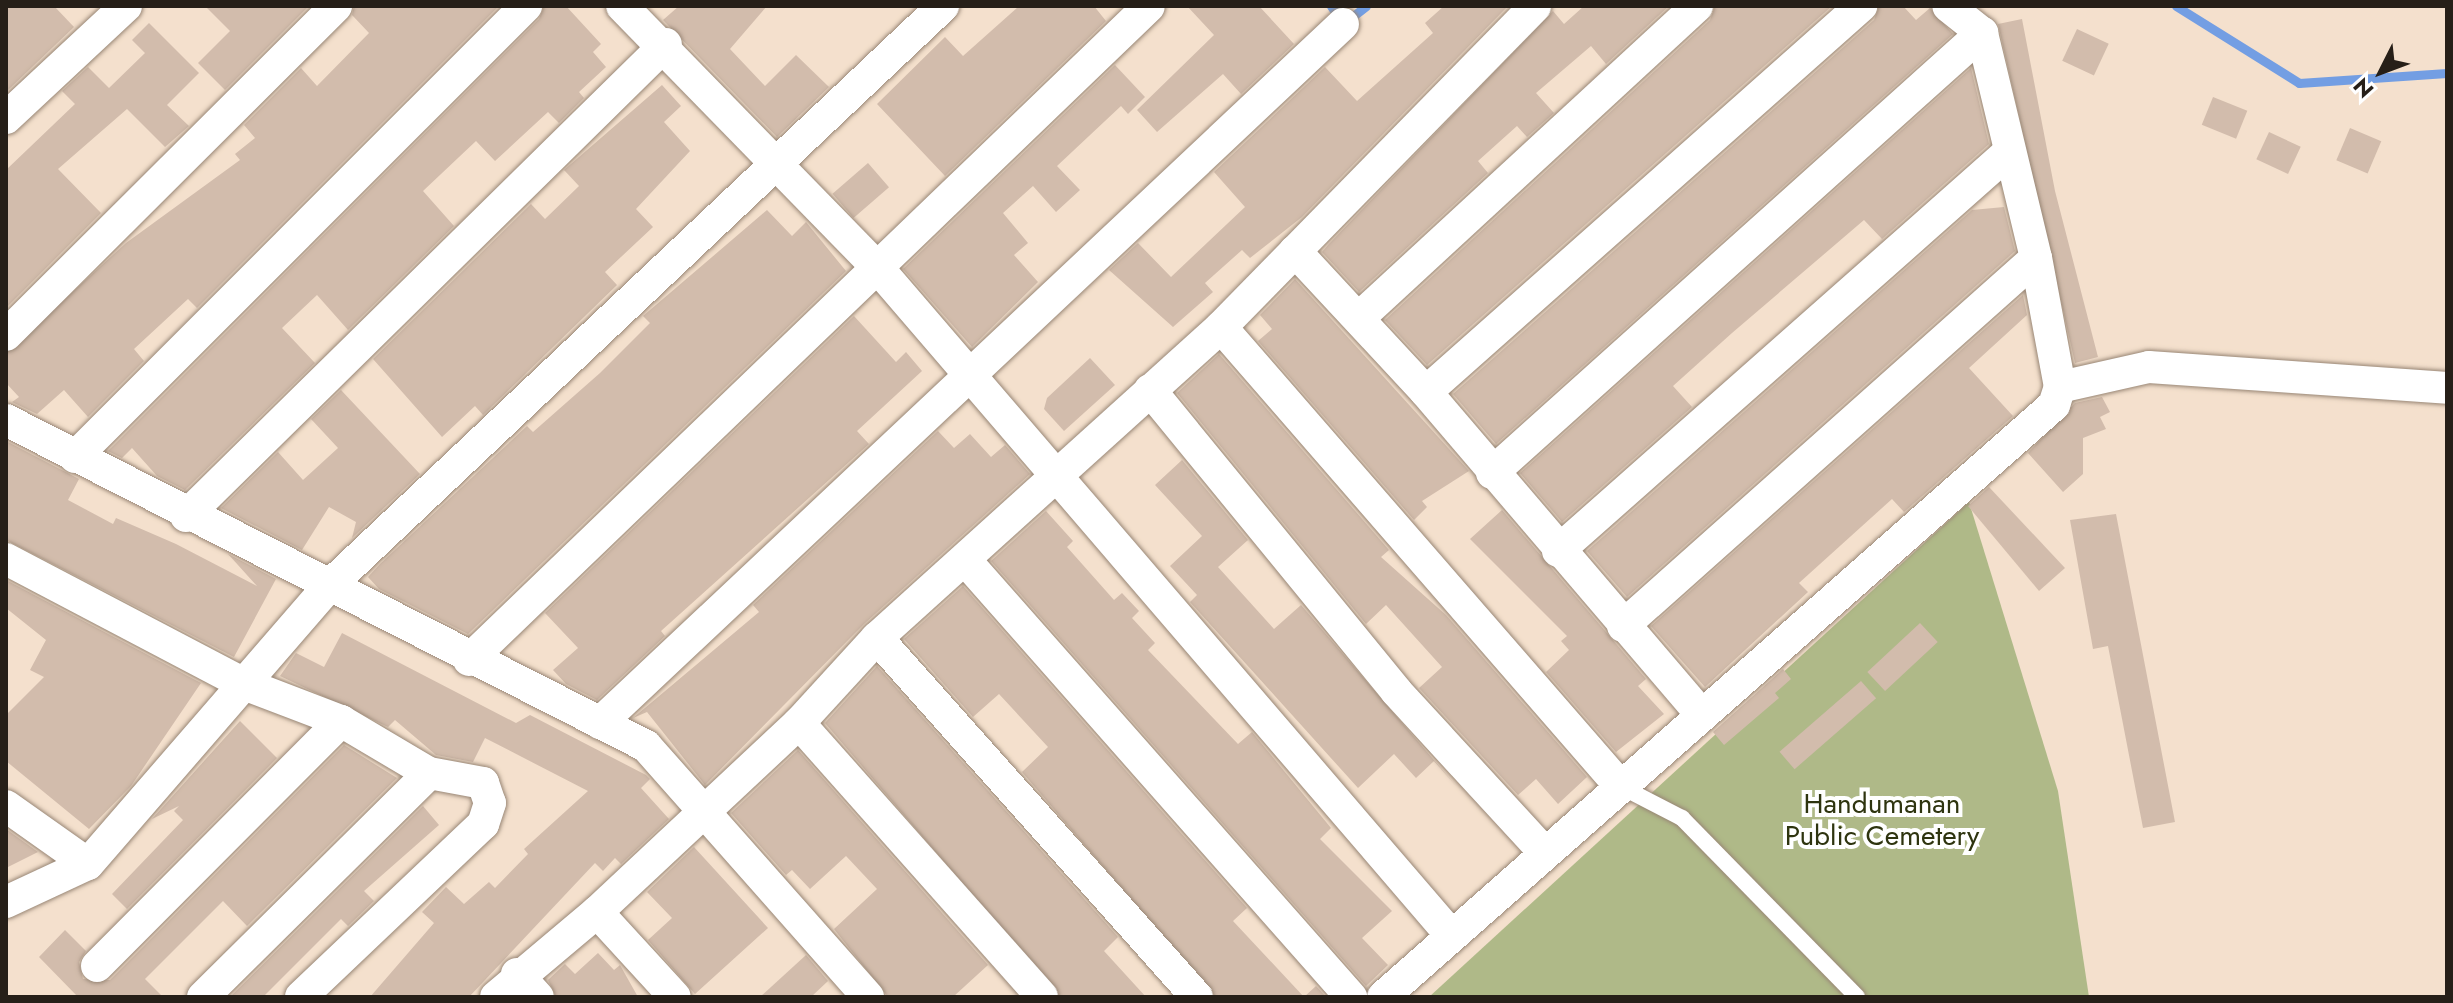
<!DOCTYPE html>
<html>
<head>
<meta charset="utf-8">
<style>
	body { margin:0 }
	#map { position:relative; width:2453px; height:1003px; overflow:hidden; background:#f4e0cd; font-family:Jost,sans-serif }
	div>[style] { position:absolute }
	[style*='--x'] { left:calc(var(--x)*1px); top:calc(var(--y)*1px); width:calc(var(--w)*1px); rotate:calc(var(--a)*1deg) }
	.green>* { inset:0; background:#afb988 }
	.stream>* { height:9px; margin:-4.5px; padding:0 4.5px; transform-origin:4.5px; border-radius:4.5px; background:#739ee3 }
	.building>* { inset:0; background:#d2bcac; transform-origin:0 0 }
	.roads { filter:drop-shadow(0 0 2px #988675) drop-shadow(0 0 2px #988675) }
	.lane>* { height:16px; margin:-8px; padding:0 8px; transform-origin:8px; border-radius:8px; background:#fff }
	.street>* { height:32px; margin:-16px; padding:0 16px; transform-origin:16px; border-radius:16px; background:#fff }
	span { translate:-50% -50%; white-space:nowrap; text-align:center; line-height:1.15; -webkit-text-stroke:8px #fff; paint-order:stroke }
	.park-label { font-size:28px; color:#2e340f }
	.frame { position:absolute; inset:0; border:8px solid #261f18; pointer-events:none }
	.north { position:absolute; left:2341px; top:32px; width:80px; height:80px; -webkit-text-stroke:6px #fff; paint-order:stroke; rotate:228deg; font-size:22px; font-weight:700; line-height:32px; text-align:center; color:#261f18 }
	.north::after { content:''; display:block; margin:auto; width:28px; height:36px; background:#261f18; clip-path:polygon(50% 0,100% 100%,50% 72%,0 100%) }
</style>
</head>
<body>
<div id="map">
	<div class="green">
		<i style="clip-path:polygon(1969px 502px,2058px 791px,2089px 997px,1429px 997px)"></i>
	</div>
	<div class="stream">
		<i style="--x:1331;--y:6;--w:22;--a:56"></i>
		<i style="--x:1343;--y:24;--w:29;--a:-38"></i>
		<i style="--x:2176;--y:6;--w:145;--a:32"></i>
		<i style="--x:2299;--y:83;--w:148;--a:-3.9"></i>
	</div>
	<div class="building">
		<i style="clip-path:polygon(6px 6px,54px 6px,74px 27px,6px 92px)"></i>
		<i style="clip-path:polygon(205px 6px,309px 6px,225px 90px,198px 63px,230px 31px)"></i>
		<i style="clip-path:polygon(354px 6px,499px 6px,197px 308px,188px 299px,134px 349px,144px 361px,88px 417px,64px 390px,37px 414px,12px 402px,19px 397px,6px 383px,6px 353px,126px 243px,240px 160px,235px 154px,255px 138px,244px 125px,301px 68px,317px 86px,369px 33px,352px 15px)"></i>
		<i style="clip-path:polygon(544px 6px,566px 6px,601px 44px,593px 52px,606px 67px,579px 92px,584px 98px,559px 123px,548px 112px,495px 161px,476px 141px,423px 191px,454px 226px,348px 330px,317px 295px,282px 328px,315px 363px,185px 490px,157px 476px,132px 448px,122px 458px,108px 451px,539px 19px)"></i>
		<i style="clip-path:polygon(679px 6px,767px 6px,730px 49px,765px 86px,796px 55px,829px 87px,777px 137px,663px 20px)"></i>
		<i style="clip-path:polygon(1019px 6px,1094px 6px,1106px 21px,945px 176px,877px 104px,945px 37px,963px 56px)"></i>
		<i style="clip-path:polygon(1187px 6px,1259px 6px,1294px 44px,1241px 94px,1223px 74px,1157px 132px,1137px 110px,1214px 35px)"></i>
		<i style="clip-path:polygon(1444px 6px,1508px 6px,1302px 217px,1250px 258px,1242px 250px,1205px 283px,1213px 292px,1173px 327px,1109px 270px,1138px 243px,1171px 277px,1245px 207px,1214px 172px,1325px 67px,1357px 101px,1433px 33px,1425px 23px)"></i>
		<i style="clip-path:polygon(1584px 6px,1669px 6px,1606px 64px,1591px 46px,1536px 93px,1554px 113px,1527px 137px,1517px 126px,1478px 161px,1488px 173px,1359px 292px,1322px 252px,1328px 245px,1553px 11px,1564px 24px)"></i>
		<i style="clip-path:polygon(1715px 6px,1832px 6px,1427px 365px,1385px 320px,1710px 20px)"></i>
		<i style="clip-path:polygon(1879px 6px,1903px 6px,1916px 20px,1930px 8px,1953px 34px,1496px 444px,1453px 394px,1874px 20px)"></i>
		<i style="clip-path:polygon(2022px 19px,2055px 191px,2098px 357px,2075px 363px,1998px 24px)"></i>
		<i style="clip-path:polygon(149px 23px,199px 73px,167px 105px,189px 126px,165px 147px,127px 109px,58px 169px,101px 213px,6px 308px,6px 170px,75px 104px,62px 91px,88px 67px,109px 88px,145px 53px,132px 40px)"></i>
		<i style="left:2077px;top:29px;width:35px;height:35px;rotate:25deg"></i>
		<i style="clip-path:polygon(1115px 65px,1145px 97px,1128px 114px,1121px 106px,1057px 166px,1080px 190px,1056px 212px,1033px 186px,1003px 213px,1028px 243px,1014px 255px,1038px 282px,972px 347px,903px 269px)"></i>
		<i style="clip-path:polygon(1971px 68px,1989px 144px,1882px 239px,1864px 220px,1732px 333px,1673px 386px,1692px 407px,1562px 522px,1520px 473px)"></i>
		<i style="clip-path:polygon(662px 85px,681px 106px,664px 122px,690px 151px,636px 209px,653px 227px,605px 272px,617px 285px,483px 415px,475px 406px,442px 437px,373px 359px,531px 204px,545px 219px,579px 186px,564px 170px)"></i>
		<i style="left:2213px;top:97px;width:37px;height:30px;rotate:22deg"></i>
		<i style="left:2350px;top:128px;width:34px;height:35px;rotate:23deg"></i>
		<i style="left:2269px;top:132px;width:35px;height:30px;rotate:25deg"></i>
		<i style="left:868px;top:163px;width:32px;height:47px;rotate:49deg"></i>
		<i style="clip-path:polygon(2004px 207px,2015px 251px,1627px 597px,1587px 551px,1972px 210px)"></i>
		<i style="clip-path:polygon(767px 210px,792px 236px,806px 222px,846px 271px,468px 634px,379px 589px,368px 577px,380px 564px,527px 426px,533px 432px,600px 373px,650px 323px,643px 316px)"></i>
		<i style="clip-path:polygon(1295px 279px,1469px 471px,1422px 501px,1427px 507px,1414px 520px,1258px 341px,1272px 329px,1260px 315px)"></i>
		<i style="clip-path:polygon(2023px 295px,2027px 315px,1969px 368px,2013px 416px,1904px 512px,1892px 499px,1799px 583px,1808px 592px,1705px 687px,1651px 626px)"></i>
		<i style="clip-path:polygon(854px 316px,896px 362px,906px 352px,922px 371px,857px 431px,869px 444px,661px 631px,665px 636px,597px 700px,566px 684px,553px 670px,578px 648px,545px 613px)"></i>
		<i style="clip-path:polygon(1219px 354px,1389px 550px,1381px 557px,1446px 615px,1587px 777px,1558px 804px,1536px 779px,1518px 795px,1419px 688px,1442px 667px,1386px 605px,1366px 624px,1177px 393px)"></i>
		<i style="clip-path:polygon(1090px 358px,1115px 385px,1064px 431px,1044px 409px,1047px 398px)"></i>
		<i style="clip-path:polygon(341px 390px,420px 474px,352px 538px,356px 522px,329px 507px,302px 550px,221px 508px,278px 452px,303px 480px,338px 448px,311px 419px)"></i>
		<i style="clip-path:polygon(2102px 397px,2110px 412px,2100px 417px,2106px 429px,2083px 438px,2083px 474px,2063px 492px,2028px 453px,2075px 403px)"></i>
		<i style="clip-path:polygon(938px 431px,954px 448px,970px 434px,991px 457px,1005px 445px,1030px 474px,864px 624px,705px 785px,647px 712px,633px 718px,759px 612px,753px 605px)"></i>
		<i style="clip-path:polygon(6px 441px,79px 479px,68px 500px,113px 524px,116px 518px,176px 544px,257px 586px,228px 554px,276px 579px,234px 657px,6px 540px)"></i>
		<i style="clip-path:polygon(1182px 460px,1248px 540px,1218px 567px,1274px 629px,1301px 605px,1457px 787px,1434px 761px,1416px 778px,1394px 754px,1358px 788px,1190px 602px,1197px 595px,1170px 566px,1202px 536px,1155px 485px)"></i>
		<i style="clip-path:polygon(1989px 487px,2065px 568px,2039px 591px,1968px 506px)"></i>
		<i style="clip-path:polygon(1502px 510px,1646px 679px,1638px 686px,1664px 714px,1616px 752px,1546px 672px,1569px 650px,1561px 641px,1567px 636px,1470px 539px)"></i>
		<i style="clip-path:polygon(1046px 511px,1073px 541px,1067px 547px,1114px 600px,1122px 593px,1139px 611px,1132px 618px,1155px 643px,1148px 650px,1238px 744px,1252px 732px,1331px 828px,1320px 839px,1392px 911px,1362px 938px,1388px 965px,1366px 986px,991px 561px)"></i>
		<i style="clip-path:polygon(2116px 514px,2175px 822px,2143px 828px,2108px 646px,2093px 649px,2070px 520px)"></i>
		<i style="clip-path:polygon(6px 580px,201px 683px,131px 786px,89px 829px,6px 761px,6px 715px,44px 677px,30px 670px,46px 640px,6px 608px)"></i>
		<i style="clip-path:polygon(963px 586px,1247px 908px,1233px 921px,1304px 997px,1316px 986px,1326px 997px,1215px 997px,1022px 772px,1048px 747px,999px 694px,973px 717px,904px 639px)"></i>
		<i style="left:1920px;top:623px;width:26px;height:72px;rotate:47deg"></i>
		<i style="clip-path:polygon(342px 633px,516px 723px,530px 715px,646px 775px,650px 779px,641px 788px,669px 819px,621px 864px,615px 858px,603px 871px,595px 863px,469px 997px,370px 997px,434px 923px,422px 912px,446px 887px,464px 904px,489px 882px,495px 888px,528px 854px,524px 849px,588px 791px,485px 738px,473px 762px,436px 755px,395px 720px,388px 727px,280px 676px,296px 653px,324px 667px)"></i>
		<i style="clip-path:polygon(877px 666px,1118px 937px,1104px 951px,1146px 997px,1060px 997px,825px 723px)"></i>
		<i style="clip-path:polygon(1783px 669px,1791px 679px,1775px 693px,1779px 698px,1724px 745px,1713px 732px)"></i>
		<i style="left:1861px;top:681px;width:23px;height:108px;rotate:49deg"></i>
		<i style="clip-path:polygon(240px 721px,277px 758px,127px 909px,112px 894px,183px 820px,174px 811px,179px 806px,152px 819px)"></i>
		<i style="clip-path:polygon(344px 745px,397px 778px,247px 926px,223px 901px,145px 979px,163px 997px,78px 997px,39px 957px,65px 930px,86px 951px,79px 962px,83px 979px,110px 980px)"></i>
		<i style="clip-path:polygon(798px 750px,988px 965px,953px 997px,888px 997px,834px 929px,877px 889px,846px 856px,810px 889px,792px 870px,786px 875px,731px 813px)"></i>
		<i style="clip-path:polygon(423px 806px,439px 825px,364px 891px,374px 901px,348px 926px,341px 919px,263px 997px,230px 997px)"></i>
		<i style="clip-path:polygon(6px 829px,38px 852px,6px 868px)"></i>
		<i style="clip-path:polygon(694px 847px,768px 928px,695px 994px,648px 940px,672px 918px,647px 892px)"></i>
		<i style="clip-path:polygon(598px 953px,614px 970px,620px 965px,638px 997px,556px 997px,548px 980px,565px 964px,575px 974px)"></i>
		<i style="clip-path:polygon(806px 955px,828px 981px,811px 997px,760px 997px)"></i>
	</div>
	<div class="roads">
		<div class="lane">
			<i style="--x:1620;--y:786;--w:70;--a:27.3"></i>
			<i style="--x:1682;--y:818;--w:250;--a:45.6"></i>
		</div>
		<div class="street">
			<i style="--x:622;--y:6;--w:365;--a:45.7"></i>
			<i style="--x:877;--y:267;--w:881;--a:49.33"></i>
			<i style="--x:6;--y:118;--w:164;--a:-43"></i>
			<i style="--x:1295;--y:251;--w:192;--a:47.1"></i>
			<i style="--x:1426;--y:392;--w:425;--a:49.5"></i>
			<i style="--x:1359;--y:318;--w:460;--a:-42.7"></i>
			<i style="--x:1221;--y:327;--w:608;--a:49"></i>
			<i style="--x:6;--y:335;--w:466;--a:-44.9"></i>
			<i style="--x:2060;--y:387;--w:91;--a:-12.7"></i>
			<i style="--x:2149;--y:367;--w:299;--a:4"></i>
			<i style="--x:1150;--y:390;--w:389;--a:50.7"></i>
			<i style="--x:1396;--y:691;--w:217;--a:47.4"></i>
			<i style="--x:1426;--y:392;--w:582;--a:-41.58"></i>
			<i style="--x:6;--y:420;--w:718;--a:26.99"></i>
			<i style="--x:646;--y:746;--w:335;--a:48.5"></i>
			<i style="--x:75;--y:457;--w:638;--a:-45"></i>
			<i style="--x:1492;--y:473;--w:659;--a:-41.92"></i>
			<i style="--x:186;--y:516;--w:673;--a:-44.52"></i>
			<i style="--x:1558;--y:551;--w:601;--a:-41.49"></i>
			<i style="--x:6;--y:559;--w:269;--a:27.7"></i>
			<i style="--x:244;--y:684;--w:104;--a:20.9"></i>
			<i style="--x:341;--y:721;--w:102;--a:30.6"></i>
			<i style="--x:429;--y:773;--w:55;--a:10.5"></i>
			<i style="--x:483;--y:783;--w:21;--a:71"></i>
			<i style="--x:490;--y:803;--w:22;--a:108"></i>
			<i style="--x:483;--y:824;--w:251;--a:136.5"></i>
			<i style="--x:966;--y:561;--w:582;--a:48.55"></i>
			<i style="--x:1623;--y:626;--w:553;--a:-41.7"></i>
			<i style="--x:877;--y:638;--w:481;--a:48.3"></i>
			<i style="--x:469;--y:660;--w:943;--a:-43.88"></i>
			<i style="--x:600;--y:723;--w:1020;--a:-43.25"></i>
			<i style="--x:799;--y:723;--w:366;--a:48.4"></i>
			<i style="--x:6;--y:806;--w:100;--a:35.3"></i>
			<i style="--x:6;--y:902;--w:90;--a:-24.9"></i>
			<i style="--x:88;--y:864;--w:368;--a:-49.1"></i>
			<i style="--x:329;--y:586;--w:845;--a:-43.37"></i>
			<i style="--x:597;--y:912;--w:115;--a:47.5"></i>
			<i style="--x:97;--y:966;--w:346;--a:-45.1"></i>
			<i style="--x:517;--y:974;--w:31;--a:48"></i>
			<i style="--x:203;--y:997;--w:318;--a:-44.7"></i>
			<i style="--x:496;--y:997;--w:132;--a:-40.1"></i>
			<i style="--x:597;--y:912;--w:277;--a:-43.1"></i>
			<i style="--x:799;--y:723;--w:115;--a:-47.5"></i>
			<i style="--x:877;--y:638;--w:464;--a:-42.1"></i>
			<i style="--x:1221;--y:327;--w:449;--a:-45.6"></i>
			<i style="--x:1383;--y:997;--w:895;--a:-41.42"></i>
			<i style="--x:2054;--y:405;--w:19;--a:-72"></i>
			<i style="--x:2060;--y:387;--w:131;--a:-100.5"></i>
			<i style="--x:2036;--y:258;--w:231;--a:-103.5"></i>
			<i style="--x:1982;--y:33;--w:43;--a:-141.5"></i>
		</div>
	</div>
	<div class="park-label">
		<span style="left:1882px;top:820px">Handumanan<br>Public Cemetery</span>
	</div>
	<div class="frame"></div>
	<div class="north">N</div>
</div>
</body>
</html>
